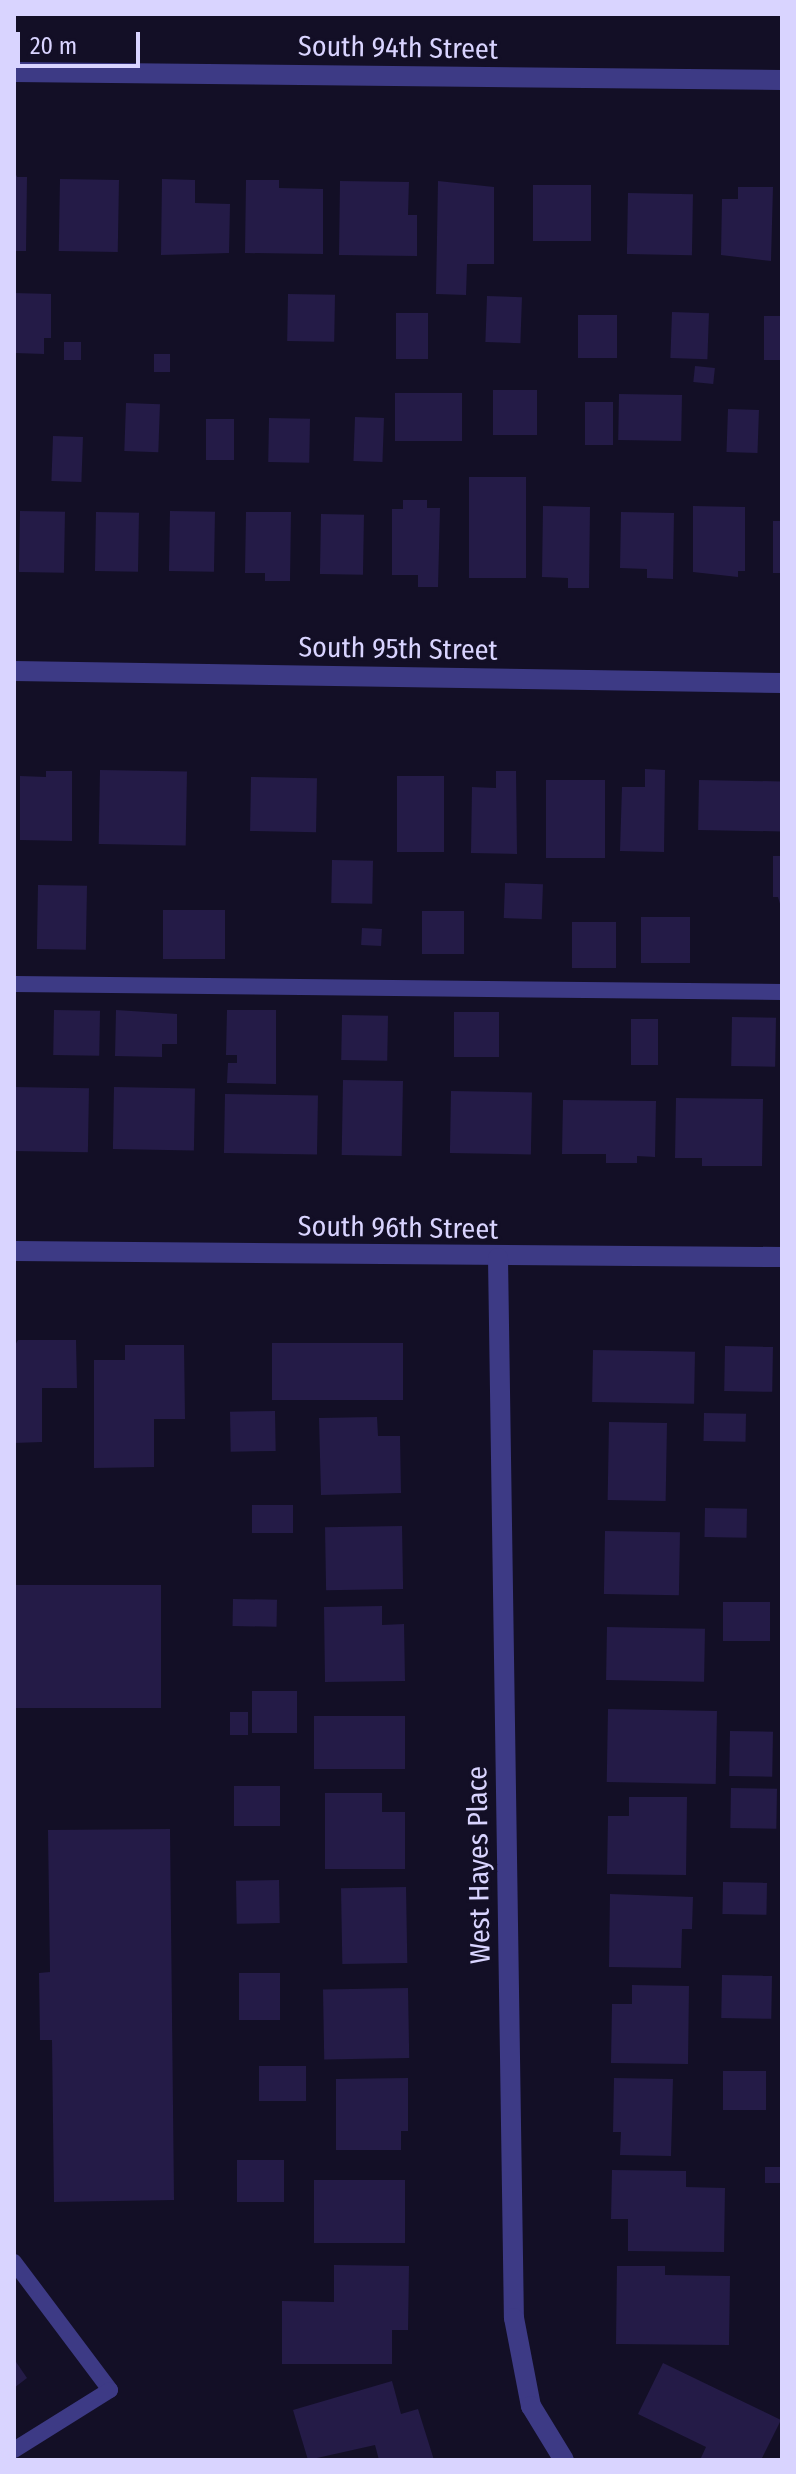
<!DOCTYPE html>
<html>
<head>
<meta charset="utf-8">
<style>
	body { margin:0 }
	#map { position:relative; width:796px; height:2474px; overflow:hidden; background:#130f26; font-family:"Fira Sans Condensed",sans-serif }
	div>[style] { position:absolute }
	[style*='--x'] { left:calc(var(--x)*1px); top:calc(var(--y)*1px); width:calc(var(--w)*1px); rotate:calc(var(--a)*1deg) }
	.building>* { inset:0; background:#241b47; transform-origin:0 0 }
	.service>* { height:16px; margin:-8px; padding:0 8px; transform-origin:8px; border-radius:8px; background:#3d3a85 }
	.minor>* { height:20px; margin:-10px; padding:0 10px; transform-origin:10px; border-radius:10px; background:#3d3a85 }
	span { translate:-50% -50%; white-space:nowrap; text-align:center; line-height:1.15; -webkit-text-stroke:6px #130f26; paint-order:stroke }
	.street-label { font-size:28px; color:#d9d4ff }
	.frame { position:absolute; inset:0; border:16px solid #d9d4ff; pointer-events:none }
	.scale { position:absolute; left:16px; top:32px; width:124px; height:36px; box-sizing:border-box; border:4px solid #d9d4ff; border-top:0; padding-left:10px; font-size:24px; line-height:28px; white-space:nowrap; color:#d9d4ff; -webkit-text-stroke:6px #130f26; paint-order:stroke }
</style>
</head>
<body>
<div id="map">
	<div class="building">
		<i style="clip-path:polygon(14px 170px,17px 177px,27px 177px,26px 251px,14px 251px)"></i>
		<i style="left:60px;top:179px;width:59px;height:72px;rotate:1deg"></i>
		<i style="clip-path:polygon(162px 179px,195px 180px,195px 203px,230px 204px,229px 253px,161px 255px)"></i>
		<i style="clip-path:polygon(246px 180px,279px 180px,279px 188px,323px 189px,323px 254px,245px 253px)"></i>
		<i style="clip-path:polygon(340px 181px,409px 182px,408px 215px,417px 215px,417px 256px,339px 255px)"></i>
		<i style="clip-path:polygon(438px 181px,494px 187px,494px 264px,467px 264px,466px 295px,436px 294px)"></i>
		<i style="left:533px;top:185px;width:58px;height:56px"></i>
		<i style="clip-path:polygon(738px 187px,773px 187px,771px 261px,721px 255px,722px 199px,738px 199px)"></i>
		<i style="left:628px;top:193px;width:65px;height:61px;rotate:1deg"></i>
		<i style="clip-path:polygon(14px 293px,51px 294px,51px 338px,44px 338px,44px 354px,15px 353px)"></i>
		<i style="left:288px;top:294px;width:47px;height:47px;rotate:1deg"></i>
		<i style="left:487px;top:296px;width:35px;height:46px;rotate:2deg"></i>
		<i style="left:672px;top:312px;width:37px;height:46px;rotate:2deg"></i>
		<i style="left:396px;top:313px;width:32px;height:46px"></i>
		<i style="left:578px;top:315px;width:39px;height:43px"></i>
		<i style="left:764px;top:316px;width:18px;height:44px"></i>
		<i style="left:64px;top:342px;width:17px;height:18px"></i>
		<i style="left:154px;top:354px;width:16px;height:18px"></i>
		<i style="left:695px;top:366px;width:20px;height:16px;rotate:6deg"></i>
		<i style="left:493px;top:390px;width:44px;height:45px"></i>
		<i style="left:395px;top:393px;width:67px;height:48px"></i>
		<i style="left:619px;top:394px;width:63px;height:46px;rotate:1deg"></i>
		<i style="left:585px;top:402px;width:28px;height:43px"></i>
		<i style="left:126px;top:403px;width:34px;height:48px;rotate:2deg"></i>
		<i style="left:728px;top:409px;width:31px;height:43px;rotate:2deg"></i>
		<i style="left:355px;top:417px;width:29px;height:44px;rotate:2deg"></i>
		<i style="left:269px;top:418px;width:41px;height:44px;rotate:1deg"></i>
		<i style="left:206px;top:419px;width:28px;height:41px"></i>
		<i style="left:53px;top:436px;width:30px;height:45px;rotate:2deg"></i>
		<i style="left:469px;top:477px;width:57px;height:101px"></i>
		<i style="clip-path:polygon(403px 500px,427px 500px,427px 508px,440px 508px,438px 587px,418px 587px,418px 575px,392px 575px,392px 509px,403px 509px)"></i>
		<i style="clip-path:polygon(543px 506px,590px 507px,589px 588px,568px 588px,568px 578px,542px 577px)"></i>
		<i style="clip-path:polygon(693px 506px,745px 507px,745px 571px,738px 571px,738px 577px,693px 572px)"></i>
		<i style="left:20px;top:511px;width:45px;height:61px;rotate:1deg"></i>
		<i style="left:170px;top:511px;width:45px;height:60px;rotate:1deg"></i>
		<i style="left:96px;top:512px;width:43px;height:59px;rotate:1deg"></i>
		<i style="clip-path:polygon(246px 512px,291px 512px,290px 581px,265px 581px,265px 573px,245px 573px)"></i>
		<i style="clip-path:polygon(621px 512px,674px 513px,673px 579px,647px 578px,647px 569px,620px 568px)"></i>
		<i style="left:321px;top:514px;width:43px;height:60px;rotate:1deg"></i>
		<i style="left:773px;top:521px;width:9px;height:52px"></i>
		<i style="clip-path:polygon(645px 769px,665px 770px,664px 852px,620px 851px,622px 787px,645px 787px)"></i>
		<i style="left:100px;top:770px;width:87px;height:74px;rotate:1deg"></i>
		<i style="clip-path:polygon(46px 771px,72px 771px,72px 841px,20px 840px,20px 776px,46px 777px)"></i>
		<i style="clip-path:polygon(496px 771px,516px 771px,517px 854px,471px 853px,472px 787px,496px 788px)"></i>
		<i style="left:397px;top:776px;width:47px;height:76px"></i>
		<i style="left:251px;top:777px;width:66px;height:54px;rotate:1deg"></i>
		<i style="left:546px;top:780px;width:59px;height:78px"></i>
		<i style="left:699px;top:780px;width:83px;height:50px;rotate:1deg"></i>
		<i style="clip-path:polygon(773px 856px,782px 856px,782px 911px,778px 897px,773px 897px)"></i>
		<i style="left:332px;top:860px;width:41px;height:43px;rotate:1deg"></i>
		<i style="left:505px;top:883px;width:38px;height:35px;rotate:2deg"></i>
		<i style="left:38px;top:885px;width:49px;height:64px;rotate:1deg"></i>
		<i style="left:163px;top:910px;width:62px;height:49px"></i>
		<i style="left:422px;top:911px;width:42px;height:43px"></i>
		<i style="left:641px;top:917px;width:49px;height:46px"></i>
		<i style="left:572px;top:922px;width:44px;height:46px"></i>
		<i style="left:362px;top:928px;width:20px;height:17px;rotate:3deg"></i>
		<i style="left:54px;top:1010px;width:46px;height:45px;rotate:1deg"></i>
		<i style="clip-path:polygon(116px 1010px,177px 1014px,177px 1044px,162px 1044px,162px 1057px,115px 1056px)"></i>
		<i style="clip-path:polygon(227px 1010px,276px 1010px,276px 1084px,227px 1083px,228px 1063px,237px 1063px,237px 1055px,226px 1055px)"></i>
		<i style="left:454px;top:1012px;width:45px;height:45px"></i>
		<i style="left:342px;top:1015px;width:46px;height:45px;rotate:1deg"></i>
		<i style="left:732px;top:1017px;width:44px;height:49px;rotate:1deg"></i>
		<i style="left:631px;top:1019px;width:27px;height:46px"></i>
		<i style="left:343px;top:1080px;width:60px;height:75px;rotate:1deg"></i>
		<i style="left:14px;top:1087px;width:75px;height:64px;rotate:1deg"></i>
		<i style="left:114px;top:1087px;width:81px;height:62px;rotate:1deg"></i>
		<i style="left:451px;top:1091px;width:81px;height:62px;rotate:1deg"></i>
		<i style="left:225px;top:1094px;width:93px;height:59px;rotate:1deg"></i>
		<i style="clip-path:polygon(676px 1098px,763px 1099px,762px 1166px,702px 1166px,702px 1158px,675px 1158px)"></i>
		<i style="clip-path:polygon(563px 1100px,656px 1101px,655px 1157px,637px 1156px,637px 1163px,606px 1163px,606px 1154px,562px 1154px)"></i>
		<i style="clip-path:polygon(18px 1340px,76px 1340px,77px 1388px,42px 1388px,42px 1442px,14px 1443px,14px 1347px)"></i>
		<i style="left:403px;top:1343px;width:57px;height:131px;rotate:90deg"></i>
		<i style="clip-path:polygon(125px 1345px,184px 1345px,185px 1419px,154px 1419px,154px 1467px,94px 1468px,94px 1360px,125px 1360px)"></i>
		<i style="left:725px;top:1346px;width:48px;height:45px;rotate:1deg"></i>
		<i style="left:593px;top:1350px;width:102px;height:52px;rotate:1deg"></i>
		<i style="left:275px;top:1411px;width:40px;height:45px;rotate:89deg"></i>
		<i style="left:704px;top:1413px;width:42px;height:28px;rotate:1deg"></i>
		<i style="clip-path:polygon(377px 1417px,378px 1436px,400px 1436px,401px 1493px,321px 1495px,319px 1418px)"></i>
		<i style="left:609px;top:1422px;width:58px;height:78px;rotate:1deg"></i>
		<i style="left:293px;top:1505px;width:28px;height:41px;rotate:90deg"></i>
		<i style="left:705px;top:1508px;width:42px;height:29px;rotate:1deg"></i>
		<i style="left:402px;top:1526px;width:63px;height:77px;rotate:89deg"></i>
		<i style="left:605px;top:1531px;width:75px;height:63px;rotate:1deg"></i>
		<i style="left:14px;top:1585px;width:147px;height:123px"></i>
		<i style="left:233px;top:1599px;width:44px;height:27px;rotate:1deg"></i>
		<i style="left:723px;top:1602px;width:47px;height:39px"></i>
		<i style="clip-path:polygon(382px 1606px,382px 1625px,404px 1624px,405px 1681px,325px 1682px,324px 1607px)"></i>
		<i style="left:607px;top:1627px;width:98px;height:53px;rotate:1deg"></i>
		<i style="left:252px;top:1691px;width:45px;height:42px"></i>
		<i style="left:608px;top:1709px;width:109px;height:73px;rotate:1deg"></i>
		<i style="left:230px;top:1712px;width:18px;height:23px"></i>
		<i style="left:314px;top:1716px;width:91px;height:53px"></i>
		<i style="left:730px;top:1731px;width:43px;height:45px;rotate:1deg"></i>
		<i style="left:234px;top:1786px;width:46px;height:40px"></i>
		<i style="left:731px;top:1788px;width:46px;height:40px;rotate:1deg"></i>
		<i style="clip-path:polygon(325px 1793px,382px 1793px,382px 1812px,405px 1812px,405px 1869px,325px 1869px)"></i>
		<i style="clip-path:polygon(629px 1797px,687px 1797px,686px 1875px,607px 1874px,608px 1816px,629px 1816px)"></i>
		<i style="clip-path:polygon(170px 1829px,174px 2200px,54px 2202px,52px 2040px,40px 2040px,39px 1973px,50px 1972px,48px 1830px)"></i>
		<i style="left:279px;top:1880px;width:43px;height:43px;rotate:89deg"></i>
		<i style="left:723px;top:1882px;width:44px;height:32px;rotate:1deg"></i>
		<i style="left:406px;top:1887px;width:76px;height:65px;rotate:89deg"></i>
		<i style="clip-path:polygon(610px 1894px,693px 1897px,692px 1929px,682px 1929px,681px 1968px,609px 1967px)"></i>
		<i style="left:280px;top:1973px;width:47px;height:41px;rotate:90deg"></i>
		<i style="left:722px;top:1975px;width:50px;height:43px;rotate:1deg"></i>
		<i style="clip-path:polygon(632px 1985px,689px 1986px,688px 2064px,611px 2063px,612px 2004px,632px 2004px)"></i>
		<i style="left:408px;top:1988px;width:70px;height:85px;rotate:89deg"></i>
		<i style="left:259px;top:2066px;width:47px;height:35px"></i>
		<i style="left:723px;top:2071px;width:43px;height:39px"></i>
		<i style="clip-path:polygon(408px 2078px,408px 2131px,401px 2131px,401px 2150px,336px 2150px,336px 2079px)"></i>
		<i style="clip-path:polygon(614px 2078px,673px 2079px,671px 2156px,620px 2155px,621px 2132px,613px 2132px)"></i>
		<i style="left:237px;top:2160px;width:47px;height:42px"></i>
		<i style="left:765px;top:2167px;width:17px;height:16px"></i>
		<i style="clip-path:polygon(612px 2170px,686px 2171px,686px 2187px,725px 2188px,724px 2252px,628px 2251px,628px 2219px,611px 2219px)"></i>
		<i style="left:405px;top:2180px;width:63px;height:91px;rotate:90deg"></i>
		<i style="clip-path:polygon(334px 2265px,409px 2266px,408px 2330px,392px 2330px,392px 2364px,282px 2364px,282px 2301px,334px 2302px)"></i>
		<i style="clip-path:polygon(617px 2266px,665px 2266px,665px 2275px,730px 2276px,729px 2345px,616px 2344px)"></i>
		<i style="clip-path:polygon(14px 2359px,27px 2378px,14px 2388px)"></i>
		<i style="clip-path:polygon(663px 2363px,781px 2420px,761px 2460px,700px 2460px,706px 2447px,638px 2414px)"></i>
		<i style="clip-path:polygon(392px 2381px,401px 2414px,418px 2409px,434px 2460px,379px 2460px,375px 2445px,308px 2460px,293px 2410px)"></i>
	</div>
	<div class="service">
		<i style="--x:14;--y:984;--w:768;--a:0.6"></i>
		<i style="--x:14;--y:2262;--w:160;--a:53.1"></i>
		<i style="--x:110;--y:2390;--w:113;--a:148"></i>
	</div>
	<div class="minor">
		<i style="--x:14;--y:72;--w:768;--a:0.6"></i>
		<i style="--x:14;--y:671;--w:768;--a:0.9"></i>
		<i style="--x:14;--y:1251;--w:768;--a:0.45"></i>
		<i style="--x:498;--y:1258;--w:1060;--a:89.14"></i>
		<i style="--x:514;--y:2318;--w:90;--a:79.1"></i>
		<i style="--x:531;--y:2406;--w:63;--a:58.6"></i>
	</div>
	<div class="street-label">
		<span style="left:398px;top:48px;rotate:1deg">South 94th Street</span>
		<span style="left:398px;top:649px;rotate:1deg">South 95th Street</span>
		<span style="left:398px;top:1228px;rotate:1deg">South 96th Street</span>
		<span style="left:479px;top:1865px;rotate:-91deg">West Hayes Place</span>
	</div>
	<div class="frame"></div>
	<div class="scale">20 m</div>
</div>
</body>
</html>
